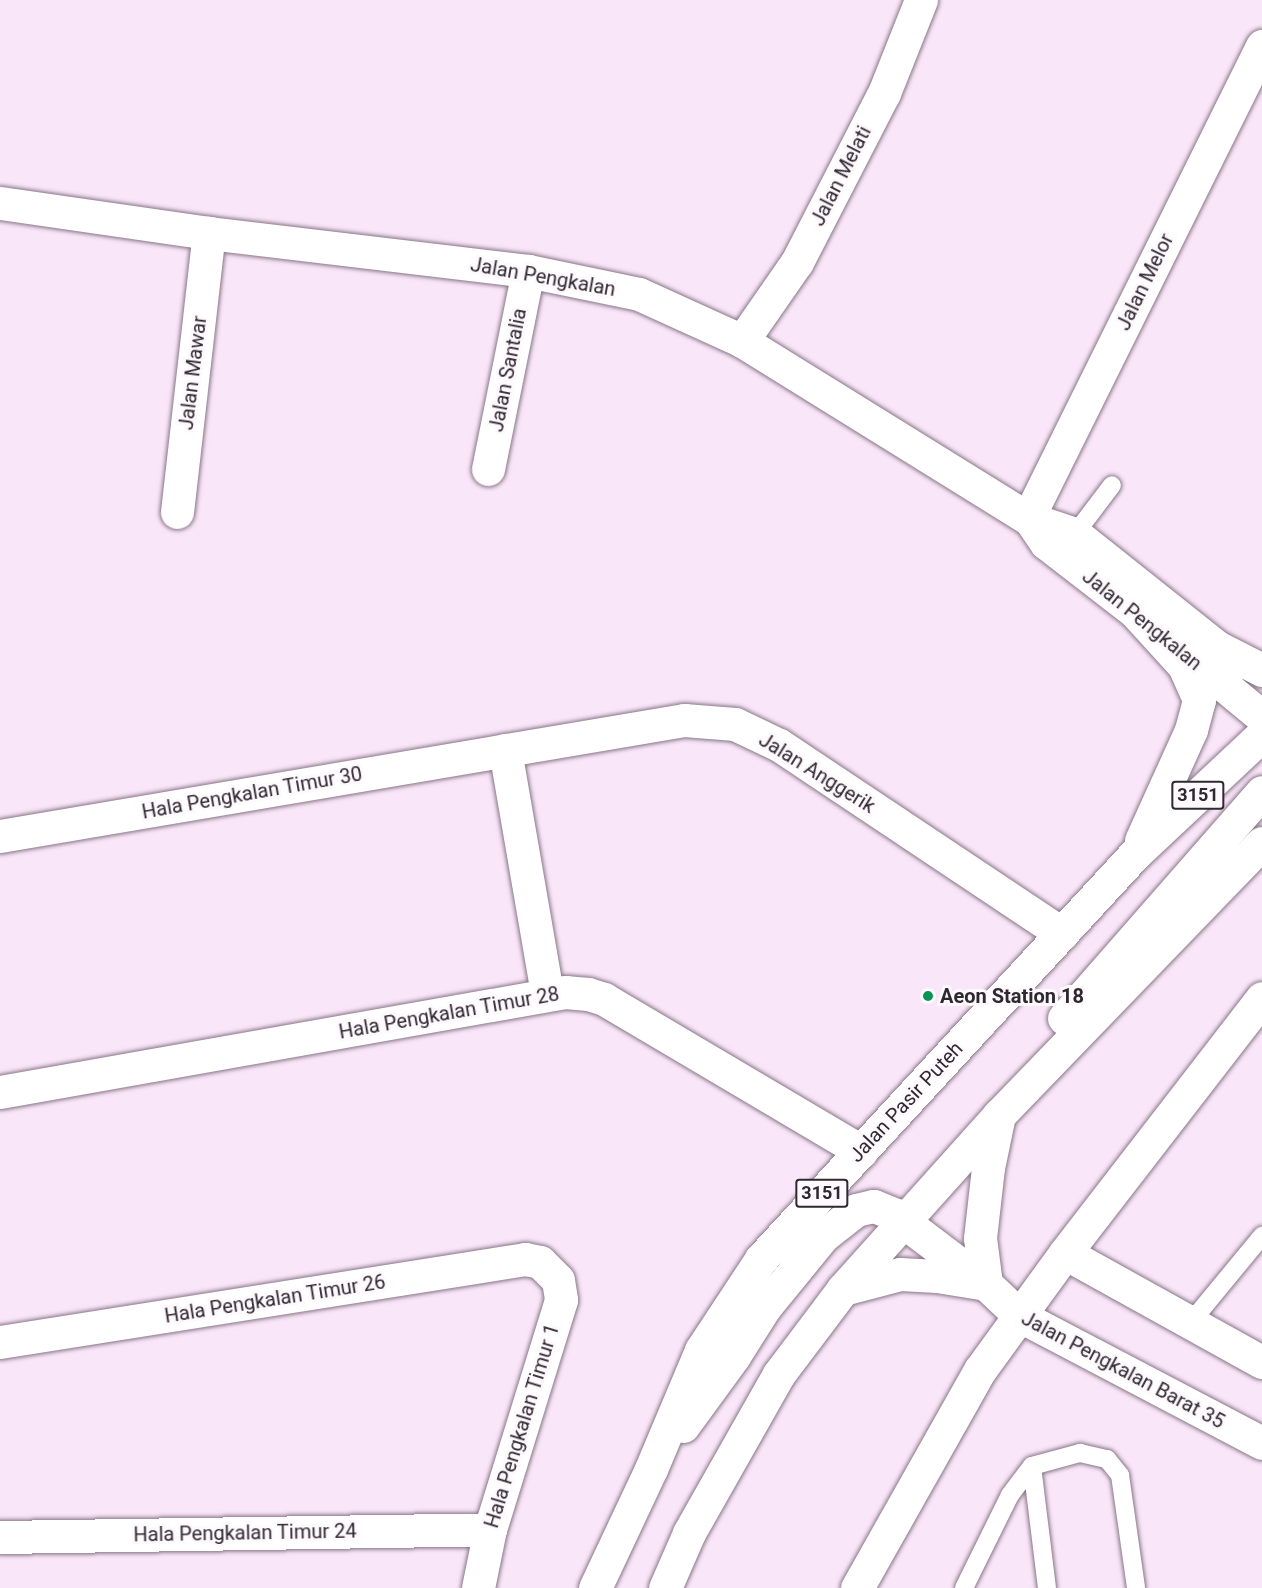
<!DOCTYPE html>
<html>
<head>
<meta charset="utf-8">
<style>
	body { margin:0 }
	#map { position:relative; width:1262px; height:1588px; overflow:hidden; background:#fae6f9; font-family:Roboto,sans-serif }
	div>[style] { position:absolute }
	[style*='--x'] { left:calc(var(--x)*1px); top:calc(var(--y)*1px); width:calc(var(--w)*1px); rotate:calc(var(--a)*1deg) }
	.roads { filter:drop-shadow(0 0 2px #887687) drop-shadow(0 0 2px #887687) }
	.service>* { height:18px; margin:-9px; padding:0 9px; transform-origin:9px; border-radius:9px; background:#fff }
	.minor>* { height:33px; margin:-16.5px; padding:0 16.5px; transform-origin:16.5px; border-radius:16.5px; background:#fff }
	.tertiary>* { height:33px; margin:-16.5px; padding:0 16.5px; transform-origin:16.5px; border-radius:16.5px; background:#fff }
	.primary>* { height:33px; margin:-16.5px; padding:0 16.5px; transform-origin:16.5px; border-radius:16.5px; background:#fff }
	.dots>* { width:16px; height:16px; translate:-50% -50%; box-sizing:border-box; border:3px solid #fdf9fc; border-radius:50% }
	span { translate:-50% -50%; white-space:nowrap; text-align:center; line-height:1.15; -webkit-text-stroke:6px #fdf9fc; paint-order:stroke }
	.shield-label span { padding:2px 4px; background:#fdf9fc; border:2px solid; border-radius:4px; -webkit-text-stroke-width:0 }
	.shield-label { font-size:18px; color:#2f282f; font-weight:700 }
	.street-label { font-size:20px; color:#2f282f }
	.poi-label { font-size:20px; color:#2f282f; font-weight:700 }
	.left { translate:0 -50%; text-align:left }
</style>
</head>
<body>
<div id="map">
	<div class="roads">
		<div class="service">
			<i style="--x:1075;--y:534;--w:61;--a:-52.9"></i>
			<i style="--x:1191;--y:1322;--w:112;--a:-50.5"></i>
			<i style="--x:1032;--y:1466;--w:123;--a:83"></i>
			<i style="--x:964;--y:1588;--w:104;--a:-63.7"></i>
			<i style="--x:1010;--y:1495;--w:36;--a:-53"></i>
			<i style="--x:1032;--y:1466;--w:50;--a:-15.2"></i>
			<i style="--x:1080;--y:1453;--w:28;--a:13"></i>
			<i style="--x:1107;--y:1459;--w:21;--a:51"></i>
			<i style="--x:1120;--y:1475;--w:114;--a:81.9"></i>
		</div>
		<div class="minor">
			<i style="--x:742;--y:341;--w:96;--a:-55.2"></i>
			<i style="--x:797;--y:262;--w:190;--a:-62.8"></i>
			<i style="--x:884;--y:93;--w:100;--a:-68.3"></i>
			<i style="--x:488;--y:469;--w:202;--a:-78.6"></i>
			<i style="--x:177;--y:512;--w:281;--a:-83.5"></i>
			<i style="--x:1028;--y:518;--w:527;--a:-63.63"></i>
			<i style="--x:505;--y:750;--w:248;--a:80.2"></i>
			<i style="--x:0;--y:836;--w:694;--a:-9.63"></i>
			<i style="--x:684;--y:720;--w:51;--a:4.5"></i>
			<i style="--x:735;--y:724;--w:49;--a:25.5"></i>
			<i style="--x:779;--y:745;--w:340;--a:33.7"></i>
			<i style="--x:0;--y:1092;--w:574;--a:-10.04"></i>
			<i style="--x:565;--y:992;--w:23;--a:5"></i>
			<i style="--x:588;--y:994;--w:17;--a:17"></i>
			<i style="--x:604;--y:999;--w:299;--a:30.6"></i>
			<i style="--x:904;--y:1222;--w:103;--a:37.1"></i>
			<i style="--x:986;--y:1284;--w:47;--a:43.3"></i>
			<i style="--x:1020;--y:1316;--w:273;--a:27.7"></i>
			<i style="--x:1065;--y:1253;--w:225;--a:29"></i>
			<i style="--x:0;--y:1342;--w:532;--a:-8.98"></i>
			<i style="--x:525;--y:1259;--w:15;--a:11"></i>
			<i style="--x:540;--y:1262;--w:25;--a:45"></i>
			<i style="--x:558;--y:1280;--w:20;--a:81"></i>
			<i style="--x:561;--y:1300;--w:240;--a:107.2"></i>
			<i style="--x:490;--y:1529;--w:60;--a:101.5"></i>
			<i style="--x:0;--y:1537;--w:490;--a:-0.9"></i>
			<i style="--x:857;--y:1588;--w:250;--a:-60.6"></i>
			<i style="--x:980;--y:1370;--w:145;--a:-54"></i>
			<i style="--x:1065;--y:1253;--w:322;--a:-52.3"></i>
		</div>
		<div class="tertiary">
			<i style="--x:0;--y:203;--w:211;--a:8.2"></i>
			<i style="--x:209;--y:233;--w:321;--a:6.8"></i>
			<i style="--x:528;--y:271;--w:113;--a:11.7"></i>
			<i style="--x:639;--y:294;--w:113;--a:24.5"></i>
			<i style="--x:742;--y:341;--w:336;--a:31.8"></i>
			<i style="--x:1028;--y:518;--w:50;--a:18.8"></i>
			<i style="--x:1075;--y:534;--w:207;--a:38.5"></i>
			<i style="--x:1029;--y:518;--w:30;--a:56"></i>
			<i style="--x:1046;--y:543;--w:111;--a:37.7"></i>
			<i style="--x:1134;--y:611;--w:166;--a:39.6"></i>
		</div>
		<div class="primary">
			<i style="--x:1134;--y:611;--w:74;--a:47.7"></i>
			<i style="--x:1184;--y:666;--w:37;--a:66"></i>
			<i style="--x:1199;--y:700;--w:31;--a:105"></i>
			<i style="--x:1191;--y:730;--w:121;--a:114.4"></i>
			<i style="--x:1213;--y:645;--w:55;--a:27"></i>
			<i style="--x:1064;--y:1018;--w:300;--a:-48.8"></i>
			<i style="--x:843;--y:1289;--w:59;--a:-14.7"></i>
			<i style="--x:900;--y:1274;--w:37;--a:3"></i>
			<i style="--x:937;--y:1276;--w:50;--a:9.3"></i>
			<i style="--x:986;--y:1284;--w:46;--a:-97.4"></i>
			<i style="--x:980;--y:1238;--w:70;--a:-83.5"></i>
			<i style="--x:988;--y:1168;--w:54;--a:-78.3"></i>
			<i style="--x:683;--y:1426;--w:87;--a:-53.9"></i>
			<i style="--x:734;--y:1356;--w:58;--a:-57.7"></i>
			<i style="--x:765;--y:1307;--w:92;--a:-50.8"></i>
			<i style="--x:823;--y:1236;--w:42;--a:-38.2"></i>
			<i style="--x:856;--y:1210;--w:18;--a:-13"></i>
			<i style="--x:874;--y:1206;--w:24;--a:22"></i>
			<i style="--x:896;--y:1215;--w:11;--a:41"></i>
			<i style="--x:595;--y:1588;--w:132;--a:-64.8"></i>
			<i style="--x:651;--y:1469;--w:129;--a:-67.2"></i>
			<i style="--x:701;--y:1350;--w:109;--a:-56.6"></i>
			<i style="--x:761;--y:1259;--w:550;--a:-47.28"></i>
			<i style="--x:1134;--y:855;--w:175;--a:-43.2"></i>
			<i style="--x:665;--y:1588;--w:60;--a:-66.4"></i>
			<i style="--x:689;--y:1533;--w:183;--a:-60.5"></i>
			<i style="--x:779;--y:1374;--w:106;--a:-53"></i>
			<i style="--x:843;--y:1289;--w:234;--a:-48.1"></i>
			<i style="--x:999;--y:1115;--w:378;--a:-46"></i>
		</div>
	</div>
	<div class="dots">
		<i style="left:928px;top:996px;background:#099555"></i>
	</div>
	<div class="shield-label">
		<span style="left:1198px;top:795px">3151</span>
		<span style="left:822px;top:1193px">3151</span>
	</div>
	<div class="street-label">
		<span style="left:841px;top:176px;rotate:-63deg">Jalan Melati</span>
		<span style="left:543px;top:277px;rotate:10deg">Jalan Pengkalan</span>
		<span style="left:1145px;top:282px;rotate:-64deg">Jalan Melor</span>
		<span style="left:508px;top:370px;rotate:-79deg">Jalan Santalia</span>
		<span style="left:193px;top:373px;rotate:-83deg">Jalan Mawar</span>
		<span style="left:1142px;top:620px;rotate:39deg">Jalan Pengkalan</span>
		<span style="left:817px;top:773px;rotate:32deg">Jalan Anggerik</span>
		<span style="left:252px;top:793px;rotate:-10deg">Hala Pengkalan Timur 30</span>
		<span style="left:449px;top:1013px;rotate:-10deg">Hala Pengkalan Timur 28</span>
		<span style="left:906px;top:1102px;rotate:-47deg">Jalan Pasir Puteh</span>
		<span style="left:275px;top:1299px;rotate:-9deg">Hala Pengkalan Timur 26</span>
		<span style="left:1123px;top:1370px;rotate:28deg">Jalan Pengkalan Barat 35</span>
		<span style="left:522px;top:1426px;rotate:-73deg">Hala Pengkalan Timur 1</span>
		<span style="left:245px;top:1533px;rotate:-1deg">Hala Pengkalan Timur 24</span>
	</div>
	<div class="poi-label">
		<span class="left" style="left:940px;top:996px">Aeon Station 18</span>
	</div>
</div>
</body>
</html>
